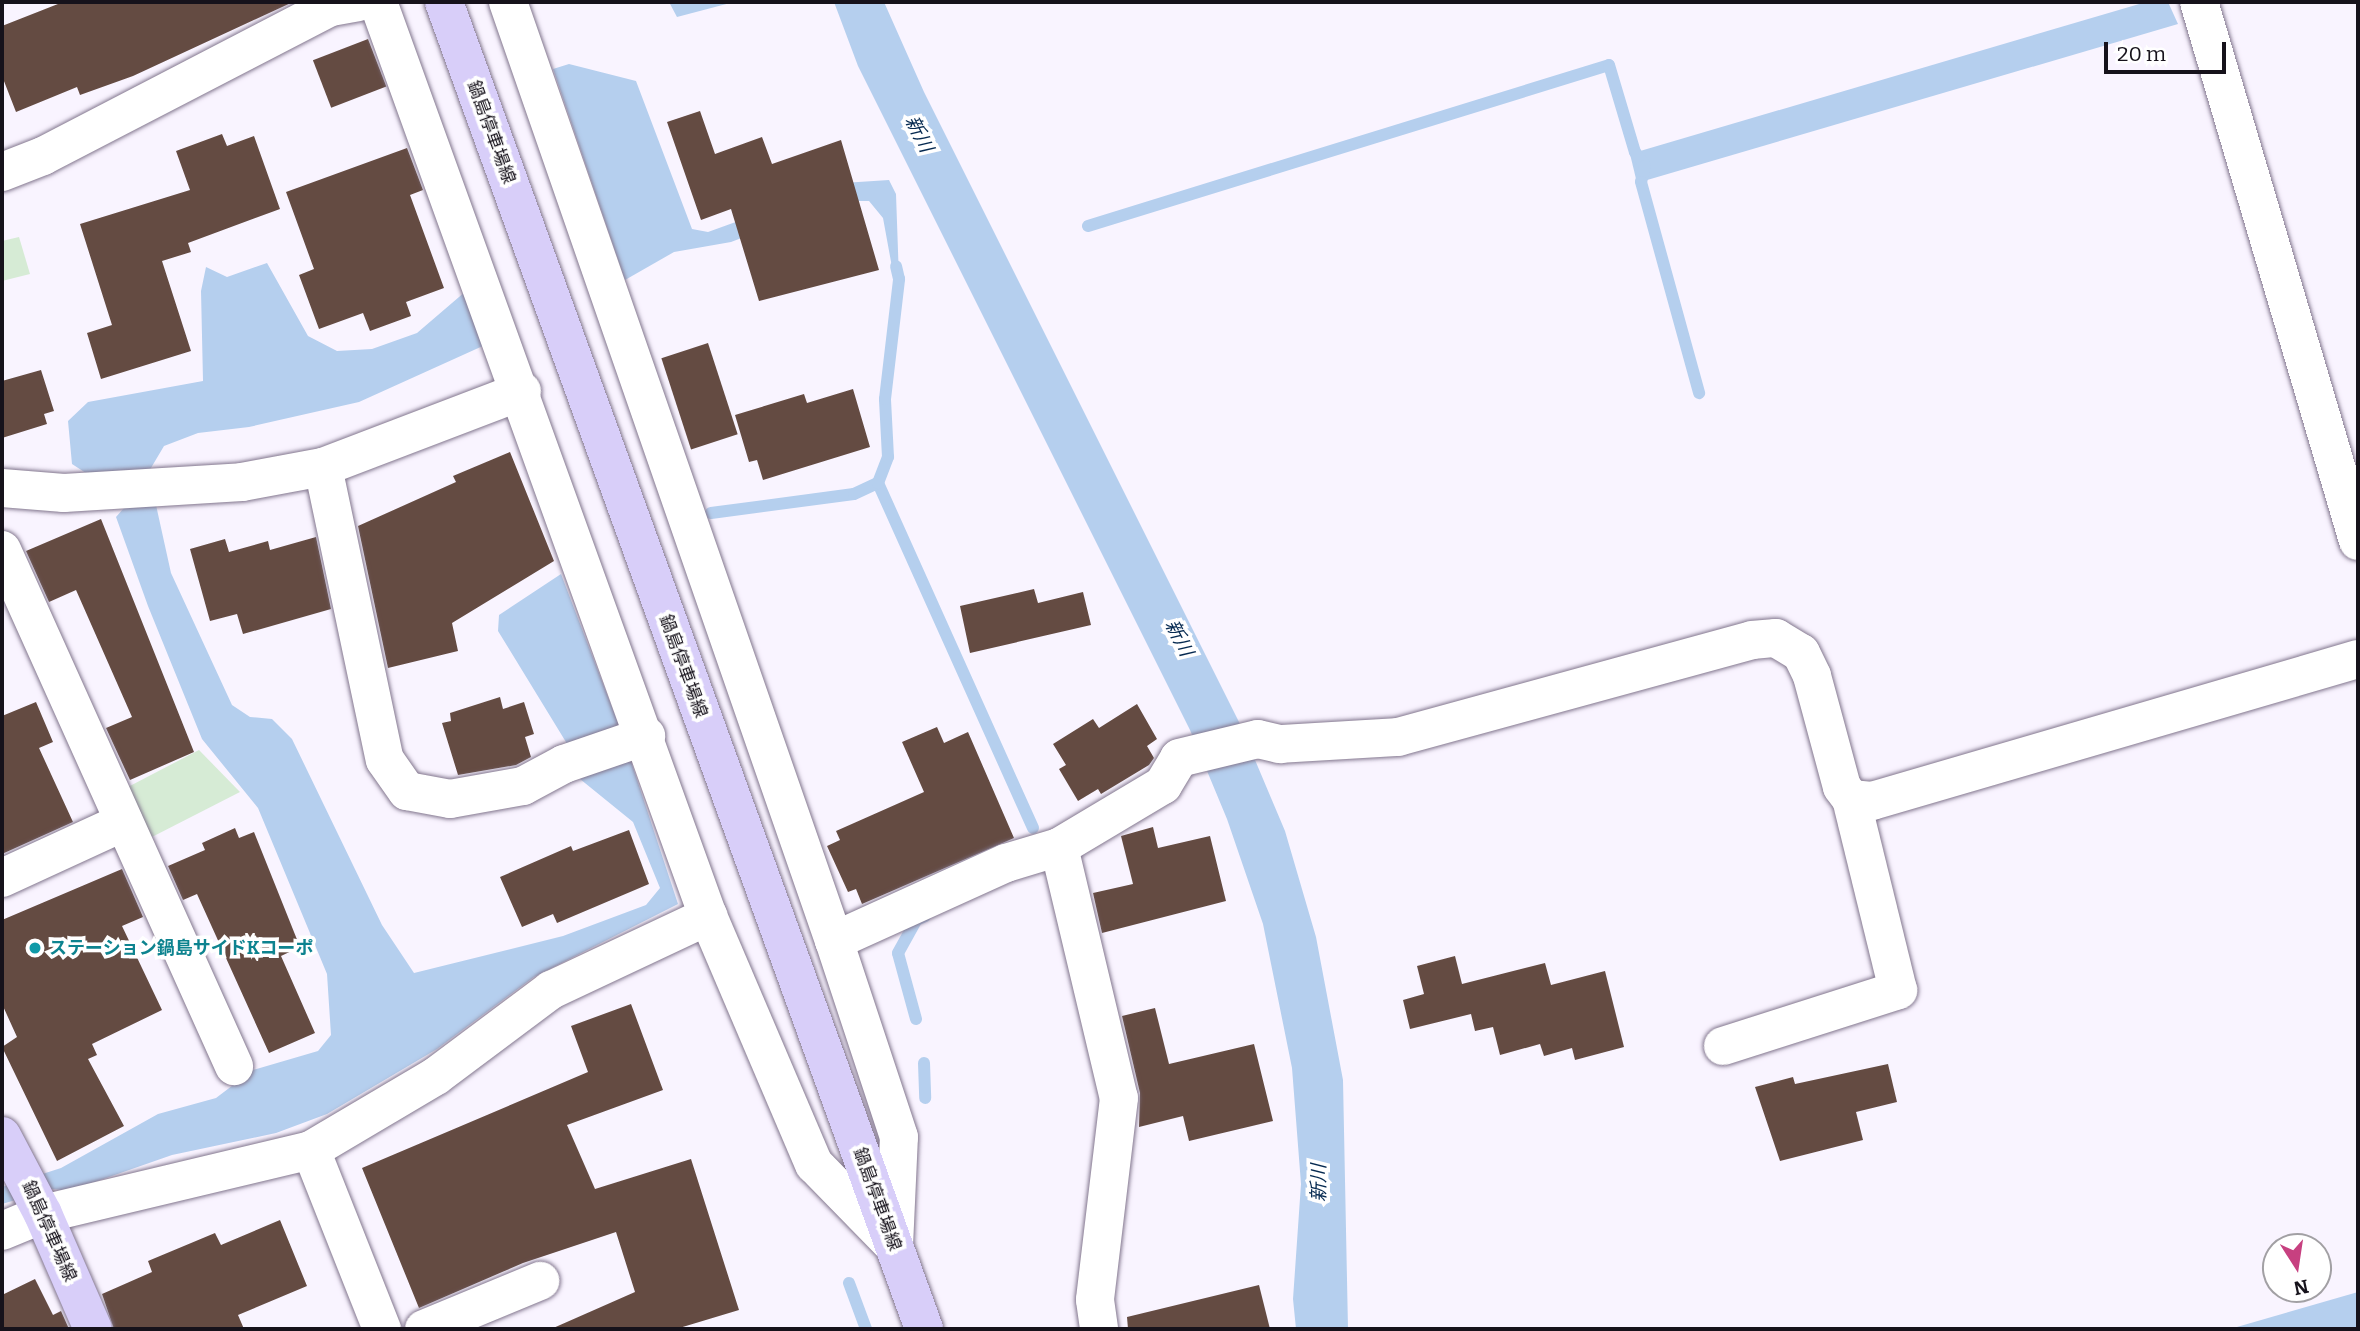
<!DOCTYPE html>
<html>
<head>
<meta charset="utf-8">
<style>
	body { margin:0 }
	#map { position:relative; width:2360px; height:1331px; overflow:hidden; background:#f9f4ff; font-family:Bitter,"Noto Sans JP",serif }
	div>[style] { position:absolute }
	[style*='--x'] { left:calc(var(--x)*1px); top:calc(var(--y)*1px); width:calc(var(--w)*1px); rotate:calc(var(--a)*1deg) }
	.green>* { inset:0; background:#d6ebd5 }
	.water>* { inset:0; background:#b5cfee }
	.stream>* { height:12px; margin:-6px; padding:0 6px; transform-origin:6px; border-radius:6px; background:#b5cfee }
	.building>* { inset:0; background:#644b42; transform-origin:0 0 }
	.roads { filter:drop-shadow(0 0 2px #82768e) drop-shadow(0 0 2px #82768e) }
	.minor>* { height:38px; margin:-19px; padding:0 19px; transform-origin:19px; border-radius:19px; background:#fff }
	.major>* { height:38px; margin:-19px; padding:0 19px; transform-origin:19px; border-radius:19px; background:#d8cef9 }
	.dots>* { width:19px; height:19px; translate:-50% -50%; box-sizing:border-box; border:4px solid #fff; border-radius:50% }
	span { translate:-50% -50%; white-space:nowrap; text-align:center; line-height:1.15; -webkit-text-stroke:7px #fff; paint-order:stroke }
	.street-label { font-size:18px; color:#16121b }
	.culture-label { font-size:18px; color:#0d838f; font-weight:700 }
	.left { translate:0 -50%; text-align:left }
	.water-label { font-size:19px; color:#052950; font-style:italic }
	.frame { position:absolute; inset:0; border:4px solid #16121b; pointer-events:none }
	.north { position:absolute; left:2262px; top:1233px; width:70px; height:70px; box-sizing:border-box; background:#fff; border:2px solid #a2a0a4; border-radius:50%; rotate:168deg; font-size:19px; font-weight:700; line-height:28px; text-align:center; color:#16121b }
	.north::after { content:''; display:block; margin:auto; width:24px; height:32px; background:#c74080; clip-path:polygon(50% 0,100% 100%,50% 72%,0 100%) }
	.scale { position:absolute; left:2104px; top:42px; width:122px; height:32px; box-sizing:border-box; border:4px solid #16121b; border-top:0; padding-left:9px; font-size:21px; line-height:24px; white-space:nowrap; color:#16121b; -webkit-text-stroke:5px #fff; paint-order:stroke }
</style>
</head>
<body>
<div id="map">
	<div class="green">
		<i style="clip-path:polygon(19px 237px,30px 274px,2px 281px,2px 241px)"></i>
		<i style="clip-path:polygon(199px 750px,240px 792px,148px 839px,126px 788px)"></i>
	</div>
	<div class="water">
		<i style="clip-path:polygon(669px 2px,734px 2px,677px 17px)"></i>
		<i style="clip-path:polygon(834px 2px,884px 2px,924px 92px,1239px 722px,1285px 831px,1316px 937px,1343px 1080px,1348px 1329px,1296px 1329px,1293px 1299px,1301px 1184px,1292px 1068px,1263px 924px,1227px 819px,1190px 730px,858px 66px)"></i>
		<i style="clip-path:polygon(2146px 2px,2168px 2px,2178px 24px,1637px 183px,1630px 154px)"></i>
		<i style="clip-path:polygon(569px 64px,636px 81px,692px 229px,708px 232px,843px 183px,889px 180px,896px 194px,899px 279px,894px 278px,883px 218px,869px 201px,840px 201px,731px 242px,674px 252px,625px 280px,553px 69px)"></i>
		<i style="clip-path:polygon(267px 263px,308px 336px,337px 351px,372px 349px,417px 333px,466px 291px,485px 345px,359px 402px,249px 427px,198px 433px,164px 446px,148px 473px,92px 477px,72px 464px,68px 421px,88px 402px,203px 381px,201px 291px,206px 267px,227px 277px)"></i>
		<i style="clip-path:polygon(131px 500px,156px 505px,171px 573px,232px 705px,250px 717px,272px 719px,292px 739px,382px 925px,414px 973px,563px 936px,646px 905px,660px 888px,633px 822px,580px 779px,569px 747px,498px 631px,499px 615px,561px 574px,621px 731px,678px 904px,534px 977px,437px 1049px,327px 1114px,276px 1133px,172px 1155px,69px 1191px,53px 1189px,2px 1204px,2px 1187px,61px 1168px,158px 1114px,216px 1098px,253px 1070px,318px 1051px,331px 1035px,327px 974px,258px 808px,202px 739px,148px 606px,116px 517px)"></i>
		<i style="clip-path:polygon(2358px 1292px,2358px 1329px,2230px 1329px)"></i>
	</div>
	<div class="stream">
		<i style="--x:1088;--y:226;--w:545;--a:-17.17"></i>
		<i style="--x:1609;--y:65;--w:91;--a:73.4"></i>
		<i style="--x:1635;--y:152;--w:17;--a:54"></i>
		<i style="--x:1645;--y:166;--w:16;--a:104"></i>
		<i style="--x:1641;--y:182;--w:219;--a:74.6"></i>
		<i style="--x:878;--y:483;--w:378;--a:65.8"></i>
		<i style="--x:711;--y:513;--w:144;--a:-7.6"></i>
		<i style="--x:854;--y:494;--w:26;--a:-25"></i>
		<i style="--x:878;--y:483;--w:28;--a:-69"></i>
		<i style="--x:888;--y:457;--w:58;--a:-93"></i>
		<i style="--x:885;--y:399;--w:121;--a:-83.3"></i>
		<i style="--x:899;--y:279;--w:13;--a:-103"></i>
		<i style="--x:916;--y:1019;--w:68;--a:-105.3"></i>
		<i style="--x:898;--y:953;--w:38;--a:-61"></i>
		<i style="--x:916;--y:920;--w:10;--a:-24"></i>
		<i style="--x:924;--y:1063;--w:35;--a:88"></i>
		<i style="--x:849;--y:1283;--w:49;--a:69.7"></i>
	</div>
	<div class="building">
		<i style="clip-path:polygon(63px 2px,293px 2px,133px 76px,80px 95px,77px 87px,16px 112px,2px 76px,2px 26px)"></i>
		<i style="left:368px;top:39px;width:51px;height:59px;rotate:69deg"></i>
		<i style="clip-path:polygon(700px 111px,715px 154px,762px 137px,772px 164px,841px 140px,879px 270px,759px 301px,731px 209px,701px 220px,667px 122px)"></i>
		<i style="clip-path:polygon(222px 134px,227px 146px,254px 136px,280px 209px,188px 243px,191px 252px,162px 261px,191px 351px,101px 379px,87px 333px,112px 325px,80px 224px,190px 190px,176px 151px)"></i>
		<i style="clip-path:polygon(407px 148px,423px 190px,410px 195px,444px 288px,406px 302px,411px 316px,370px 331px,363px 313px,319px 329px,299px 275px,314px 269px,286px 192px)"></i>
		<i style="left:708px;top:343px;width:96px;height:49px;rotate:72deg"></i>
		<i style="clip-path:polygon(41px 370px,54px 411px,44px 414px,47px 424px,2px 438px,2px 381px)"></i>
		<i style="clip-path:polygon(853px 389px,870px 447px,763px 480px,757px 460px,749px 462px,735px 415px,804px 394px,807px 403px)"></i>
		<i style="clip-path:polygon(510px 452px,554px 561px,452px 623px,458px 651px,388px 668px,358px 526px,456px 482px,453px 476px)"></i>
		<i style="clip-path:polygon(101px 519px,194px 752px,130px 780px,106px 728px,132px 717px,76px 590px,49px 602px,26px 551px)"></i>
		<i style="clip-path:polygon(316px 537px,331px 609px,243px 634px,237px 614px,210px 621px,190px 549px,225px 539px,229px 552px,268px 541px,270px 550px)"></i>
		<i style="clip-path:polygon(1034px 589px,1038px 603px,1083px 592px,1091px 625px,970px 653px,960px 606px)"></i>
		<i style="clip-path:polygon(500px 697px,503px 709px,524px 702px,534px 734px,525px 737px,531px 757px,516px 765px,458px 775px,442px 723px,451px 721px,450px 713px)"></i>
		<i style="clip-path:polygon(36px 702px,53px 742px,39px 748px,73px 822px,2px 854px,2px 716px)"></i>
		<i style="clip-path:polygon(1137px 704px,1157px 739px,1147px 746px,1154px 758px,1149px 765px,1101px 794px,1098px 789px,1078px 801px,1059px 769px,1066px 765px,1053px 744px,1093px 719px,1099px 728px)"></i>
		<i style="clip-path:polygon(937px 727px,944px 743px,968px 732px,1014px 838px,862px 904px,856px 889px,848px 892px,827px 846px,840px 840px,836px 831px,924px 792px,902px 742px)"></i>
		<i style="clip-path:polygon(1153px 827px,1158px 848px,1210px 836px,1226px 901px,1102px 933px,1093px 893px,1133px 884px,1121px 836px)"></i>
		<i style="clip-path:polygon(235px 828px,239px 838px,254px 832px,300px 947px,281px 956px,315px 1033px,269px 1053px,197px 894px,183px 900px,168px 866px,205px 850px,202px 843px)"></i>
		<i style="clip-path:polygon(629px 830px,649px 884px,557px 923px,553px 914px,522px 927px,500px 877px,571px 846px,573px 851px)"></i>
		<i style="clip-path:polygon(122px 869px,143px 917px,122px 926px,162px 1010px,92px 1044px,97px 1055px,88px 1059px,124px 1126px,57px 1161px,2px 1047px,17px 1037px,2px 1004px,2px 920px)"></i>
		<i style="clip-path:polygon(1455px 956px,1462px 984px,1545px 963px,1551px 985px,1605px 971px,1624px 1047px,1575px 1060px,1572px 1048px,1544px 1056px,1540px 1044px,1500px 1055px,1493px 1027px,1475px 1031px,1471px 1014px,1410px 1029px,1403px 1000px,1424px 994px,1417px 966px)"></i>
		<i style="clip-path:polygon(631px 1004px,663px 1090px,567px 1125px,595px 1189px,691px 1159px,739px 1310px,676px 1329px,551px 1329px,635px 1292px,616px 1232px,523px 1263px,419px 1308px,362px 1168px,588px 1072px,571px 1026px)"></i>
		<i style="clip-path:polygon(1155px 1008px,1169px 1064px,1254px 1044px,1273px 1121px,1189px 1141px,1183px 1116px,1139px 1127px,1140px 1093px,1122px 1016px)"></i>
		<i style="clip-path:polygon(1888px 1064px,1897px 1102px,1856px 1112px,1863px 1140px,1780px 1161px,1755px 1087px,1793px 1077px,1795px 1084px)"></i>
		<i style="clip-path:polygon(280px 1220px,307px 1286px,238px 1315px,244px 1329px,114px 1329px,102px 1294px,152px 1272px,148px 1261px,215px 1233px,221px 1245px)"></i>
		<i style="clip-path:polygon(35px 1279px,53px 1315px,61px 1311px,69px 1329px,2px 1329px,2px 1295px)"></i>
		<i style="clip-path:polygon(1259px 1285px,1270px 1329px,1128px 1329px,1127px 1317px)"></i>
	</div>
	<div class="roads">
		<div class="minor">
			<i style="--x:378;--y:2;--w:972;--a:70.15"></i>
			<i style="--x:508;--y:2;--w:994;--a:70.85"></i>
			<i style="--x:2199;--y:2;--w:562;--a:73.56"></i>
			<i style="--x:2;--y:172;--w:44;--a:-21.3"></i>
			<i style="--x:43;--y:156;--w:324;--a:-27.4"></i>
			<i style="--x:331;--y:7;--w:27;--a:-10"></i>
			<i style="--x:323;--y:467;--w:299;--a:78.1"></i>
			<i style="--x:385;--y:760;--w:38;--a:55"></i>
			<i style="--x:407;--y:791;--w:44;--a:10.5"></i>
			<i style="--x:450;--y:799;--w:74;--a:-10.1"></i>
			<i style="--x:523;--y:786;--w:47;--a:-28.2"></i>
			<i style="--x:564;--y:764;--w:87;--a:-18.9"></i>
			<i style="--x:2;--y:488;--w:62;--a:4.6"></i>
			<i style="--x:64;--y:493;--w:178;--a:-3.5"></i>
			<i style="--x:242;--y:482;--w:82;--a:-10.5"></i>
			<i style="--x:323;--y:467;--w:213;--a:-20.9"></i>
			<i style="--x:2;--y:550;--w:566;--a:65.79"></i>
			<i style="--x:1059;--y:847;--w:258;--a:76.6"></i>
			<i style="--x:1119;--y:1098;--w:203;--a:96.8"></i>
			<i style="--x:1095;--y:1300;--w:29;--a:82"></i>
			<i style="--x:2;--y:878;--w:134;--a:-24.7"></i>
			<i style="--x:1723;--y:1046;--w:184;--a:-17.7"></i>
			<i style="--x:1898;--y:990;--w:197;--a:-103.8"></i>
			<i style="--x:311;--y:1150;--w:193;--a:68.4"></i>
			<i style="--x:2;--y:1231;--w:44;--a:-22.5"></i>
			<i style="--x:43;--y:1214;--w:276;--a:-13.4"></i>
			<i style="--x:311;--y:1150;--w:145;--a:-30.6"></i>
			<i style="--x:436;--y:1076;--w:144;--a:-36.8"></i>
			<i style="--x:551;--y:990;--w:174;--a:-25.2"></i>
			<i style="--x:708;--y:916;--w:270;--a:66.9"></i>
			<i style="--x:814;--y:1164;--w:115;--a:45.7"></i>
			<i style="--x:894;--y:1246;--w:109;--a:-87.4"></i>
			<i style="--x:899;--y:1137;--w:206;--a:-108.3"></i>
			<i style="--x:834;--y:941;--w:189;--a:-24.4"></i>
			<i style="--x:1006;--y:863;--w:55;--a:-16.8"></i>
			<i style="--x:1059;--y:847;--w:121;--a:-30.8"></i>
			<i style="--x:1163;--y:785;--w:31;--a:-59"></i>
			<i style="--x:1179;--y:758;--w:81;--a:-13.5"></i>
			<i style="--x:1258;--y:739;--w:23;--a:13"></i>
			<i style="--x:1280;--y:744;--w:118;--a:-3.4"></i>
			<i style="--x:1398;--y:737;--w:367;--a:-15.3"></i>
			<i style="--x:1752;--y:640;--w:24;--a:-5"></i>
			<i style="--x:1776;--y:638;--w:29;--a:31"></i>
			<i style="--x:1801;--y:653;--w:25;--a:64"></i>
			<i style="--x:1812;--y:676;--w:115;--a:74.9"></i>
			<i style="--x:1842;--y:787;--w:15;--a:53"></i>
			<i style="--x:1851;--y:799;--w:21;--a:5"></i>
			<i style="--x:1872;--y:801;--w:506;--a:-16.29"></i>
			<i style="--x:424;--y:1329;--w:126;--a:-22.5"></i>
		</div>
		<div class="major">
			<i style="--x:444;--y:2;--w:1411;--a:70.11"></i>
			<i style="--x:2;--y:1136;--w:88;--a:62.3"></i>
			<i style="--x:43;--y:1214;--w:125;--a:66.5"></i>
		</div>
	</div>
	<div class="dots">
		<i style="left:35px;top:948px;background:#0f9aa8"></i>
	</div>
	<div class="street-label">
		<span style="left:491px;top:132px;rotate:70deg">鍋島停車場線</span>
		<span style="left:683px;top:666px;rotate:70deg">鍋島停車場線</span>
		<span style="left:877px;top:1199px;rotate:70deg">鍋島停車場線</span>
		<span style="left:49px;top:1231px;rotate:66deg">鍋島停車場線</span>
	</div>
	<div class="culture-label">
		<span class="left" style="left:49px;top:948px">ステーション鍋島サイドKコーポ</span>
	</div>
	<div class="water-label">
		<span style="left:919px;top:134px;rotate:63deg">新川</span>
		<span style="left:1179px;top:638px;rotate:63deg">新川</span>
		<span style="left:1319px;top:1183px;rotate:-90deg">新川</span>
	</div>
	<div class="frame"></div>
	<div class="north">N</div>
	<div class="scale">20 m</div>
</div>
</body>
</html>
